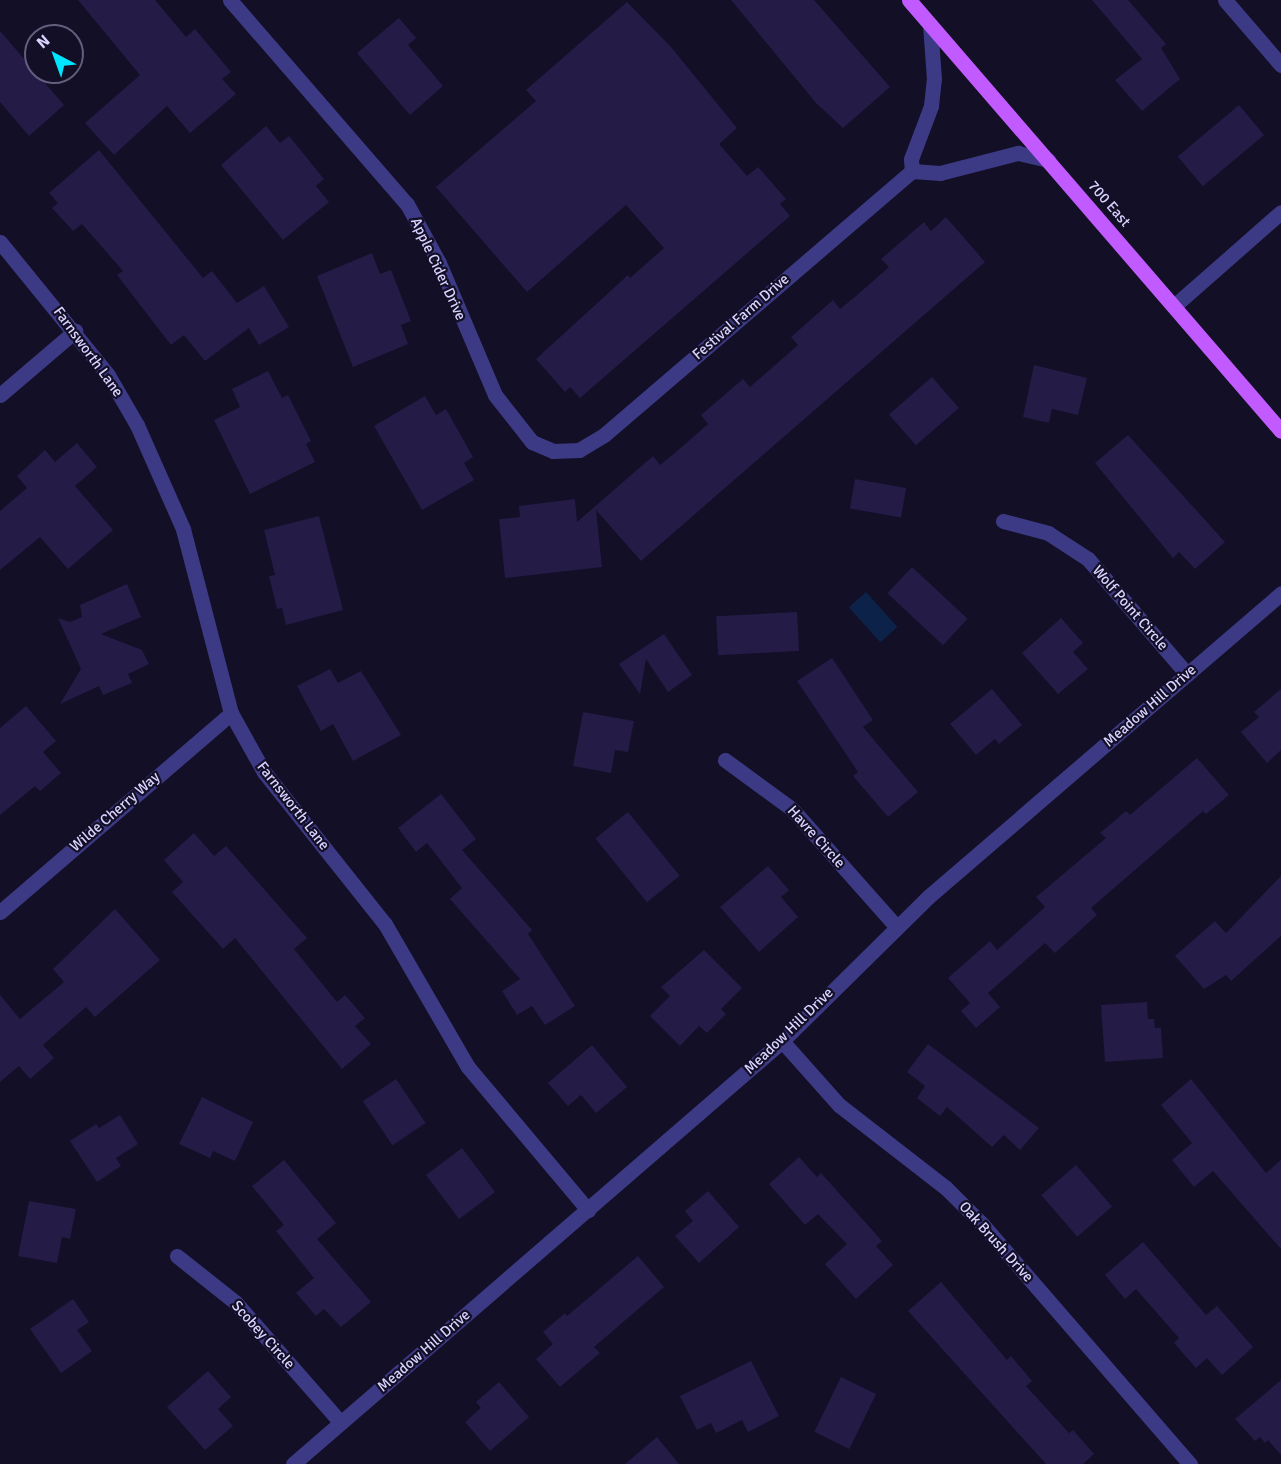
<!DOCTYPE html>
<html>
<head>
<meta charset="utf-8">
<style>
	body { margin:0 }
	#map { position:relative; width:1281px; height:1464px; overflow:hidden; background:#130f26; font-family:Signika,sans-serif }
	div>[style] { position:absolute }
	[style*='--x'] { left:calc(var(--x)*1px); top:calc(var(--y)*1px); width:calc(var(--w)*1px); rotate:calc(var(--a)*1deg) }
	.water>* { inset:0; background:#0c2248; transform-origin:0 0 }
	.building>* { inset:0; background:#241b47; transform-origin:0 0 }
	.minor>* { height:15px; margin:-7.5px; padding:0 7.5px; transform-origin:7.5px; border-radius:7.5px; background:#3d3a85 }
	.major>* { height:15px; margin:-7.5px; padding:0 7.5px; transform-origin:7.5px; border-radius:7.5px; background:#c25bff }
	span { translate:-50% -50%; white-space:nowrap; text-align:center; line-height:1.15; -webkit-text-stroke:4.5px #130f26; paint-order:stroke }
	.street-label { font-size:15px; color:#d9d4ff }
	.north { position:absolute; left:24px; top:24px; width:60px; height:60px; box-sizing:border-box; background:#130f26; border:2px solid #625e7d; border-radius:50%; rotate:319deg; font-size:16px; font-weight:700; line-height:24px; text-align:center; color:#d9d4ff }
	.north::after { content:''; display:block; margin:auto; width:21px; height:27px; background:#00e5ff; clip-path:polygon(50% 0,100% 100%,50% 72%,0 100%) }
</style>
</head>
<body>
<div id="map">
	<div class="water">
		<i style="left:866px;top:592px;width:47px;height:23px;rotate:48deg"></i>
	</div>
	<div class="building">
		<i style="clip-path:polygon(78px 0,155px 0,186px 37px,195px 29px,231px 72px,222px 79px,236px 94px,190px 133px,167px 106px,114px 155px,85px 123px,140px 75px)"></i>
		<i style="clip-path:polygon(731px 0,814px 0,890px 87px,843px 128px,816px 103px)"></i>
		<i style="clip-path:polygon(1092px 0,1128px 0,1166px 44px,1161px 48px,1180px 79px,1142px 111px,1115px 80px,1142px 59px)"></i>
		<i style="clip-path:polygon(627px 2px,671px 47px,737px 128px,719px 144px,747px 176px,758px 167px,786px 199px,780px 204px,790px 216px,580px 398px,570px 387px,565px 392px,536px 359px,628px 275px,630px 278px,664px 248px,626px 205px,527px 292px,436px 187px,536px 101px,526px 90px)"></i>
		<i style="clip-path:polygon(399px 18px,416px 38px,408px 45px,443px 86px,410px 115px,357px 53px)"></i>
		<i style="clip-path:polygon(0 31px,64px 105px,29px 136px,0 102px)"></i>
		<i style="left:1239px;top:105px;width:39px;height:80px;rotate:50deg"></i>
		<i style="clip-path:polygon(266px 126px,280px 143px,289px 136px,324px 179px,316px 186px,329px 202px,283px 240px,221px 165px)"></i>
		<i style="clip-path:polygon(99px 150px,203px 278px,212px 271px,237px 303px,264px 286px,289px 327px,259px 345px,249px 328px,205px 361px,184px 335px,171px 345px,117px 275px,123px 271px,82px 224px,73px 231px,52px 208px,58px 203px,49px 193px)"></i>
		<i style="clip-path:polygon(946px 217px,985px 262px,641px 561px,596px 510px,602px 567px,505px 578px,499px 519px,520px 517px,519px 506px,575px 499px,577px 522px,653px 456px,660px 465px,676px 452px,708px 424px,701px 415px,743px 379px,750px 387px,798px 345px,791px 337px,833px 300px,840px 309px,856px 296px,889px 267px,881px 259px,924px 222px,931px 231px)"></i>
		<i style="clip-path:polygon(372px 253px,380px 274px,391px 270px,411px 321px,401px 325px,408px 344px,353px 367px,317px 276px)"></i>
		<i style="clip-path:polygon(1034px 365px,1087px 378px,1078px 415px,1052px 409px,1049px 423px,1023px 417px)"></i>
		<i style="clip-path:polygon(268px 371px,282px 398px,288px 395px,311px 441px,306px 444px,315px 462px,250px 494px,214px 420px,240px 407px,232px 389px)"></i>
		<i style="left:932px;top:377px;width:41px;height:57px;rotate:49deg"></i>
		<i style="clip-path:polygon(425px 396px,436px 415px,446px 409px,473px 457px,464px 463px,474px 480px,422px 510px,374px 426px)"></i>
		<i style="clip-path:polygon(1128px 435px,1225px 542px,1195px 569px,1179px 552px,1173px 558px,1095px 463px)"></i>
		<i style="clip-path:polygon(77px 443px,97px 467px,75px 486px,113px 530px,68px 569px,40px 537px,0 570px,0 511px,27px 488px,17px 476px,45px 450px,55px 462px)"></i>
		<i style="left:855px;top:479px;width:52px;height:30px;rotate:10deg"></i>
		<i style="clip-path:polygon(319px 516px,343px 610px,286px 625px,282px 608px,277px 609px,269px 576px,275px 575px,264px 530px)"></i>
		<i style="left:912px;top:567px;width:76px;height:36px;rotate:43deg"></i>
		<i style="clip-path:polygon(127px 584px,141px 617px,101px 634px,142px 650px,149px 664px,128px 674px,132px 683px,103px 695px,99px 686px,60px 704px,81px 669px,58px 618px,70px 622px,82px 617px,80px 605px)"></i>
		<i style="left:797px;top:612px;width:39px;height:81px;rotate:87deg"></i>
		<i style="clip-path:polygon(1061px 618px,1083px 643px,1073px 652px,1088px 669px,1058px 694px,1022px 653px)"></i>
		<i style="clip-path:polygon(664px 634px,692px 675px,668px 692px,646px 659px,640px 694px,619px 664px)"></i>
		<i style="clip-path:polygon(832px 658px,873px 720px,863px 727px,918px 792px,888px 817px,853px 776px,858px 772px,797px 681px)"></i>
		<i style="clip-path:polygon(330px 669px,338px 683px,361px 671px,401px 735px,353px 761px,333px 724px,321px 731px,297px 686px)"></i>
		<i style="clip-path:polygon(992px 689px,1022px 725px,999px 744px,995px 739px,976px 755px,950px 724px)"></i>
		<i style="clip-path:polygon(1281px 689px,1281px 750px,1267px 763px,1241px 732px,1259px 717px,1254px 712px)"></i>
		<i style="clip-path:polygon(26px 706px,56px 741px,43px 752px,61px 773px,40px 791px,35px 786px,0 815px,0 728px)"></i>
		<i style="clip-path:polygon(583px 712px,634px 721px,628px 752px,615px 750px,611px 773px,573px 766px)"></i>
		<i style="clip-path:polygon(1197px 758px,1229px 795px,1206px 814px,1203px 811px,1091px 908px,1097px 915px,1055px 953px,1045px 943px,988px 993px,1000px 1007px,976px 1028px,961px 1011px,970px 1003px,948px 978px,990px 941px,997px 950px,1045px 907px,1036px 897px,1106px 838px,1100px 833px,1126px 811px,1130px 815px)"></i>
		<i style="clip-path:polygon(441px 794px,476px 839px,462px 850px,532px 930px,528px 934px,575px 1006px,545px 1025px,532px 1006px,517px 1015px,502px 991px,520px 979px,450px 899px,462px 888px,427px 843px,416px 852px,398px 828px)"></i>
		<i style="left:628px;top:812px;width:82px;height:42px;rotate:51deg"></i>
		<i style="clip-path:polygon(194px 833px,214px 856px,226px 846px,307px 938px,294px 949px,337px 1002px,345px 995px,365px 1018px,355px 1026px,371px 1044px,342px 1069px,235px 938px,223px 949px,172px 892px,183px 882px,164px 860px)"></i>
		<i style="clip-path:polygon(768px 866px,789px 890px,781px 897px,798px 917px,759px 952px,720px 907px)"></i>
		<i style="clip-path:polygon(1281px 876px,1281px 936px,1231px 981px,1226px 975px,1204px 989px,1175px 956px,1215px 921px,1226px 933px)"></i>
		<i style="clip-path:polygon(115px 909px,160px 960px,95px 1017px,86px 1007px,43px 1045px,54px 1058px,30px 1079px,19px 1066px,0 1082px,0 995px,20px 1019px,64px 982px,53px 969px)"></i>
		<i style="clip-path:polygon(704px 950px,742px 988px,721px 1009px,726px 1014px,707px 1033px,699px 1026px,680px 1046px,650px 1016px,670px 996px,661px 987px)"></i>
		<i style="clip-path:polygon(1147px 1002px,1148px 1019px,1154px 1019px,1155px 1028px,1161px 1028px,1163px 1058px,1105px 1062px,1101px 1005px)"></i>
		<i style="clip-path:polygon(928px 1044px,1039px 1128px,1020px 1150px,1004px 1135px,992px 1147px,947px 1107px,940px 1116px,917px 1098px,925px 1086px,907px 1072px)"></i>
		<i style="clip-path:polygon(592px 1045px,627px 1087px,596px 1113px,581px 1095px,568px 1106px,548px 1083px)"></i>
		<i style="left:396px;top:1079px;width:53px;height:40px;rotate:56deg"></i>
		<i style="clip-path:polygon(1191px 1079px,1266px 1173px,1281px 1160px,1281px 1249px,1213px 1171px,1194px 1187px,1172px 1160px,1192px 1143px,1161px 1105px)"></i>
		<i style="clip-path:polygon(202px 1097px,253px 1122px,235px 1161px,213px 1151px,210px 1158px,179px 1144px)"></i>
		<i style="clip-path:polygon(120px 1115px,138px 1144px,116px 1158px,121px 1166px,97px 1182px,70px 1141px,96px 1124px,99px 1128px)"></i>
		<i style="left:462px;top:1148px;width:55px;height:45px;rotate:53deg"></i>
		<i style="clip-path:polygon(799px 1157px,817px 1177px,821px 1173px,882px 1241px,876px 1246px,893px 1265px,856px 1299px,825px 1264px,847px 1244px,818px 1214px,805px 1225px,769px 1184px)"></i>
		<i style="clip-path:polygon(284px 1160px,336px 1223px,317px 1239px,371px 1302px,341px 1327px,324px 1309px,316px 1316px,296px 1293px,314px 1278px,276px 1231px,284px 1225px,252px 1186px)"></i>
		<i style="left:1076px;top:1165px;width:55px;height:46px;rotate:49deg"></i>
		<i style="clip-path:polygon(708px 1191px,739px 1227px,699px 1263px,675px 1236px,693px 1221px,685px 1211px)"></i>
		<i style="clip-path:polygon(29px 1201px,76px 1209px,70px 1239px,62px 1237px,57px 1263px,18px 1256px)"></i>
		<i style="clip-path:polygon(1143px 1242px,1206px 1315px,1217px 1306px,1253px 1347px,1222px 1375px,1207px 1358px,1196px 1368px,1174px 1343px,1179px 1338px,1136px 1289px,1125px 1299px,1105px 1275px)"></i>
		<i style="clip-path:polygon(638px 1256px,664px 1287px,594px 1347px,600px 1353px,560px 1387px,536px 1359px,553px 1344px,543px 1332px,565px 1313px,567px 1316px)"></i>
		<i style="clip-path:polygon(941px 1282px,1007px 1360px,1011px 1356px,1032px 1381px,1026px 1386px,1069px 1433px,1073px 1430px,1094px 1454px,1083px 1464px,1046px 1464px,908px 1311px)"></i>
		<i style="clip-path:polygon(73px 1299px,89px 1322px,77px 1330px,92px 1351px,61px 1373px,30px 1329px)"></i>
		<i style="clip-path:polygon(751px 1361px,779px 1416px,748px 1432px,742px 1420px,716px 1433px,711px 1423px,697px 1430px,680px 1396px)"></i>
		<i style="clip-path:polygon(208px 1371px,231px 1397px,218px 1409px,233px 1426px,205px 1450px,167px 1407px)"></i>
		<i style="left:841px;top:1377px;width:39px;height:61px;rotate:26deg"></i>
		<i style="clip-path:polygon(1281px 1380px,1281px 1455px,1268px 1440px,1265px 1443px,1260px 1437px,1255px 1441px,1235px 1419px)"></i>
		<i style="clip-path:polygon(499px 1382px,529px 1417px,490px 1451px,465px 1422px,481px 1408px,476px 1402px)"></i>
		<i style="clip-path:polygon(657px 1437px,679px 1464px,625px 1464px)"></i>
	</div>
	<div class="minor">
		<i style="--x:230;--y:0;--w:270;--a:49.1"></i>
		<i style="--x:407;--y:204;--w:67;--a:61.5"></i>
		<i style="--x:439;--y:263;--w:143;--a:67"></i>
		<i style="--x:495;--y:395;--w:60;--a:51.8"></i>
		<i style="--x:532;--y:442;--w:23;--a:23"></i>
		<i style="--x:553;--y:451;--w:26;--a:-2"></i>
		<i style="--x:579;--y:450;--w:29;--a:-31"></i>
		<i style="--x:604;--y:435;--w:406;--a:-40.6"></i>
		<i style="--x:912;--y:171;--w:28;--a:4"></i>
		<i style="--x:940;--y:173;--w:81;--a:-14.4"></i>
		<i style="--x:1018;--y:153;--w:31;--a:13"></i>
		<i style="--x:1225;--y:0;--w:86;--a:49.3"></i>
		<i style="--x:912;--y:171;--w:12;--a:-95"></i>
		<i style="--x:911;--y:159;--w:57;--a:-69.3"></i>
		<i style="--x:931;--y:106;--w:27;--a:-84"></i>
		<i style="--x:934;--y:79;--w:55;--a:-94.2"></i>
		<i style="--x:0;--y:242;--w:171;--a:50.9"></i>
		<i style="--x:108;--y:375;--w:58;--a:59.9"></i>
		<i style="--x:137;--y:425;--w:114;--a:66.1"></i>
		<i style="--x:183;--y:529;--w:190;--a:75.4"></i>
		<i style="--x:231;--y:713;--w:68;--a:60.8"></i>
		<i style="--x:264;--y:772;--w:194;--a:51.5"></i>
		<i style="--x:385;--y:924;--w:165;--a:59.9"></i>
		<i style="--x:468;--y:1067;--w:187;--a:50"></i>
		<i style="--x:1174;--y:306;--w:142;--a:-41.3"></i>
		<i style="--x:0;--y:395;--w:99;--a:-40.5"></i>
		<i style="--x:1003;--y:521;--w:47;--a:14.9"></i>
		<i style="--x:1048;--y:533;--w:48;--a:33"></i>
		<i style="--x:1088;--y:559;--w:152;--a:49.3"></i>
		<i style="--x:725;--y:760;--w:83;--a:36.2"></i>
		<i style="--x:792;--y:809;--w:157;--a:48.4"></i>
		<i style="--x:0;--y:912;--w:305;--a:-40.7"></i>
		<i style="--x:782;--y:1041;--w:86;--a:48.3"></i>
		<i style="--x:839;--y:1105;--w:135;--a:37.8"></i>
		<i style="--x:946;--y:1188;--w:51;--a:45"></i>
		<i style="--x:982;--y:1224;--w:318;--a:49.1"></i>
		<i style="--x:177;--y:1256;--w:75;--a:38.5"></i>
		<i style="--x:236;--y:1303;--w:159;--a:48.8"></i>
		<i style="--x:293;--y:1464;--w:647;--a:-40.86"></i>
		<i style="--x:782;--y:1041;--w:205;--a:-44.6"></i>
		<i style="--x:928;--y:897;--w:466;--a:-40.7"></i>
	</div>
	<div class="major">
		<i style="--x:909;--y:0;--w:569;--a:49.2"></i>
	</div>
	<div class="street-label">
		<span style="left:1109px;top:204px;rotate:49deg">700 East</span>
		<span style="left:438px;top:269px;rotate:65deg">Apple Cider Drive</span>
		<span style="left:741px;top:317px;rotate:-41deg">Festival Farm Drive</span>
		<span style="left:88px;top:352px;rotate:54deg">Farnsworth Lane</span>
		<span style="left:1130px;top:608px;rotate:49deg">Wolf Point Circle</span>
		<span style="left:1150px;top:706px;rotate:-41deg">Meadow Hill Drive</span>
		<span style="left:293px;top:806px;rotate:52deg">Farnsworth Lane</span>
		<span style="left:115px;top:812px;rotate:-41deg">Wilde Cherry Way</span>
		<span style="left:816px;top:837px;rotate:48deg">Havre Circle</span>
		<span style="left:789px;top:1031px;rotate:-44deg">Meadow Hill Drive</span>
		<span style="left:996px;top:1242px;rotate:48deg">Oak Brush Drive</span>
		<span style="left:263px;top:1335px;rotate:48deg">Scobey Circle</span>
		<span style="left:424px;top:1351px;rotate:-41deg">Meadow Hill Drive</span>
	</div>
	<div class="north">N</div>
</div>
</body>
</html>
